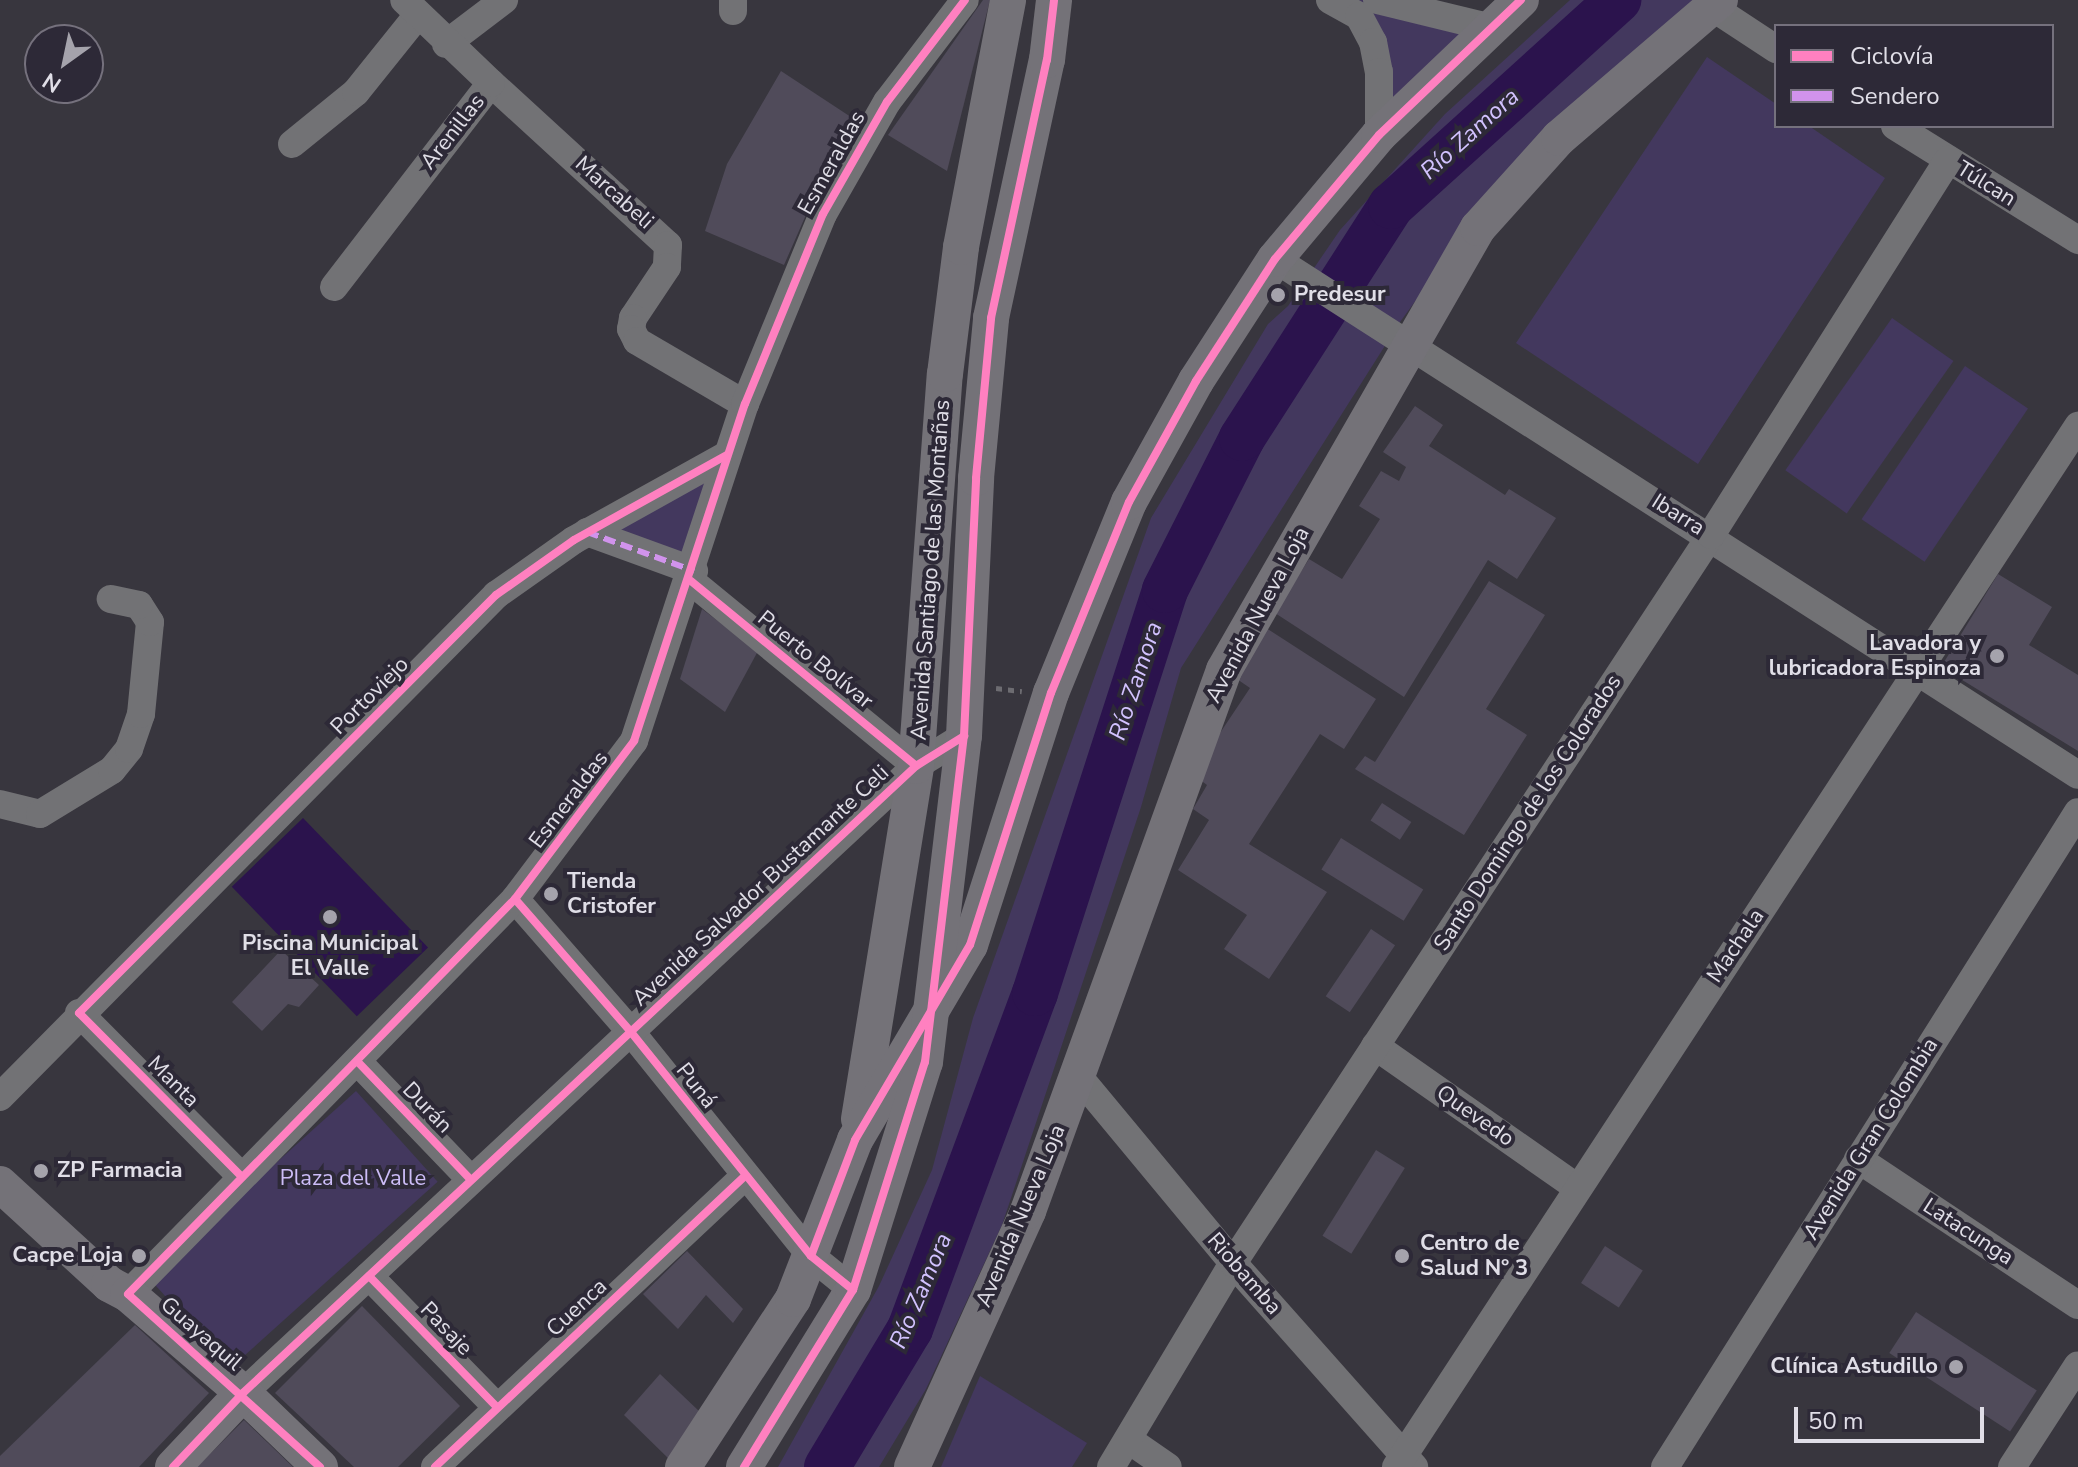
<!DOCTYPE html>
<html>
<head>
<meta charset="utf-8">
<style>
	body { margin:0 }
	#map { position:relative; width:2078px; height:1467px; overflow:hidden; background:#38363e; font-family:"Nunito Sans",sans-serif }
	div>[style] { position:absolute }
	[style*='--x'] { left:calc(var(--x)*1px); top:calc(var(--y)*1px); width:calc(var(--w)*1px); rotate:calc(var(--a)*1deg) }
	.green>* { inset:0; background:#43385e; transform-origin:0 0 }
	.water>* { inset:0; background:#2b134d; transform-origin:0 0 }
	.river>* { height:46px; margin:-23px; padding:0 23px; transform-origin:23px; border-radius:23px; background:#2b134d }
	.building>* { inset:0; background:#504b5a; transform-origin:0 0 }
	.path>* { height:5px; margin-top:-2.5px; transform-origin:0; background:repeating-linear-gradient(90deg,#6d6c71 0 6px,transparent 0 12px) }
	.minor>* { height:28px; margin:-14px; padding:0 14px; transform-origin:14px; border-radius:14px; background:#727275 }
	.major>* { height:36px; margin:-18px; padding:0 18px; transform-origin:18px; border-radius:18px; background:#747278 }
	.quiet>* { height:6px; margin-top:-3px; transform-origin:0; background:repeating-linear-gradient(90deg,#d193ec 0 12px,transparent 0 18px) }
	.cycleway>* { height:8px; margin:-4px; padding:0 4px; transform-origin:4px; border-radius:4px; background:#ff80c0 }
	.dots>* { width:22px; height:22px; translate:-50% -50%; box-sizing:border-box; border:4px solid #2d2937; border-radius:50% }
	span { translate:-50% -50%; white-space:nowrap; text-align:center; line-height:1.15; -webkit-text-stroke:8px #2d2937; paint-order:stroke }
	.street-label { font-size:22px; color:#e0dee7 }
	.poi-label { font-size:22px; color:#e0dee7; font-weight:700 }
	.left { translate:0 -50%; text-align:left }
	.right { translate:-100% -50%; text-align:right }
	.park-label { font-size:22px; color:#cdbdf8 }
	.water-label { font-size:24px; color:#d2c2fe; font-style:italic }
	.legend { position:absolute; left:1774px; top:24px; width:280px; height:104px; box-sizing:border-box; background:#2d2937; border:2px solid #75717d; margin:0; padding:10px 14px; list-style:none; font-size:24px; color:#e0dee7 }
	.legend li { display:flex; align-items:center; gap:16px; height:40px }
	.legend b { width:40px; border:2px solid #75717d }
	.north { position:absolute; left:24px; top:24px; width:80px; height:80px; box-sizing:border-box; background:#2d2937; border:2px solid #75717d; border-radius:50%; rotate:213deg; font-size:22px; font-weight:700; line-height:32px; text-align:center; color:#e0dee7 }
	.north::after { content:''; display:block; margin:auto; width:28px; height:36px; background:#a5a3ac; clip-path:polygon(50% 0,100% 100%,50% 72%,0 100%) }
	.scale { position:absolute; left:1794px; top:1407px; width:190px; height:36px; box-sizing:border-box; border:4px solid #e0dee7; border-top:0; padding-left:10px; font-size:24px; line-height:28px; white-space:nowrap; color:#e0dee7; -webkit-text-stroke:6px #2d2937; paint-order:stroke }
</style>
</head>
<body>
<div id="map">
	<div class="green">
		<i style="clip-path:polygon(1348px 0,1377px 0,1492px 28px,1379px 135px,1380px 100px)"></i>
		<i style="clip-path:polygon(1570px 0,1713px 0,1501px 184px,1400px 322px,1181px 668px,1141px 807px,1002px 1225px,926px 1389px,879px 1467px,778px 1467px,879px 1286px,932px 1170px,973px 1018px,1151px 518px,1268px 324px,1288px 306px,1340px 230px,1445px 114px)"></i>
		<i style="clip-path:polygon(1707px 57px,1776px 104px,1776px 126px,1809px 126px,1885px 178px,1698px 464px,1516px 343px)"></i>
		<i style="left:1892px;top:318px;width:75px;height:186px;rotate:35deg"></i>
		<i style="left:1965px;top:366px;width:76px;height:185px;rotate:34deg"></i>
		<i style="clip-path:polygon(727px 455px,694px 571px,587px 532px)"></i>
		<i style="left:356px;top:1091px;width:122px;height:279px;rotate:48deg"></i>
		<i style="clip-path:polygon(980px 1376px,1087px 1443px,1072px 1467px,941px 1467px)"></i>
	</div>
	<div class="water">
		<i style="left:303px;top:818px;width:180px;height:99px;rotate:46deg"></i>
	</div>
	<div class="river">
		<i style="--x:827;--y:1467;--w:161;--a:-59"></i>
		<i style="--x:910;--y:1329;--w:358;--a:-69.6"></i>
		<i style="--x:1035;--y:993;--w:423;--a:-72.1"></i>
		<i style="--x:1165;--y:590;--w:170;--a:-63.1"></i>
		<i style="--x:1242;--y:438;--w:276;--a:-57.3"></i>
		<i style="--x:1391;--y:206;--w:307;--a:-42.2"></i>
	</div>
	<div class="building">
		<i style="clip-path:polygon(983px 0,990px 0,947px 171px,888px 135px)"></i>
		<i style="clip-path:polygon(781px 71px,860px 123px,809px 208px,784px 265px,705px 231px,727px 164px)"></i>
		<i style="clip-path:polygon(1415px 406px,1443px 425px,1429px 446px,1505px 495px,1509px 489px,1556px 518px,1517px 579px,1488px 560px,1404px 697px,1275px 613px,1309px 559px,1342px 579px,1380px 519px,1359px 506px,1381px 471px,1399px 481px,1406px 467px,1383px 452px)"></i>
		<i style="clip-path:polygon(1998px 574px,2052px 607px,2029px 645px,2078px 675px,2078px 751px,1941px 667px)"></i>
		<i style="clip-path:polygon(1489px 581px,1545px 615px,1486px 709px,1527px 735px,1464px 835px,1355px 769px,1365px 756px,1375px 762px)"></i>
		<i style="clip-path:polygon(702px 609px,758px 651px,725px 712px,680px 679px)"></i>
		<i style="clip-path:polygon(1266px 628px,1376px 699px,1344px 749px,1320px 734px,1249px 844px,1327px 892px,1269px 979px,1224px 949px,1247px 915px,1178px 870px,1209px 820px,1193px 809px,1207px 785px,1199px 779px,1204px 757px,1250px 688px,1234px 677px)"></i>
		<i style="left:1382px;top:803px;width:35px;height:21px;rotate:33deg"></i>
		<i style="left:1341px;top:838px;width:97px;height:37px;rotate:32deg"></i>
		<i style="left:1371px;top:929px;width:29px;height:81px;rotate:34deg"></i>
		<i style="clip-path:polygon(281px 950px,319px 985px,299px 1007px,288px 1004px,262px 1031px,232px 1002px)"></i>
		<i style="left:1376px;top:1150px;width:34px;height:101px;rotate:32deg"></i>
		<i style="left:1605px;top:1246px;width:45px;height:44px;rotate:33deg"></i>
		<i style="clip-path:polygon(687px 1251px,743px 1309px,733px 1323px,706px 1295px,678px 1329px,643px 1294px)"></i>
		<i style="clip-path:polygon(362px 1306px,460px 1406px,398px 1467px,354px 1467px,275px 1393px)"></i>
		<i style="left:1916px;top:1312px;width:144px;height:49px;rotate:33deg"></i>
		<i style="clip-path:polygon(135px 1325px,209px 1393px,139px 1467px,0 1467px,0 1456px)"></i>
		<i style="clip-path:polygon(660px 1374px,700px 1412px,670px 1460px,624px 1415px)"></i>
		<i style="clip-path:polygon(244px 1420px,293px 1467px,197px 1467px)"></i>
	</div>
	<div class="path">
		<i style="--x:996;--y:688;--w:26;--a:7"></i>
	</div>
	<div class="minor">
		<i style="--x:733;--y:0;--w:11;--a:90"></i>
		<i style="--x:1330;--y:0;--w:33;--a:29"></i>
		<i style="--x:1359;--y:16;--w:30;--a:62"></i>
		<i style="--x:1373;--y:42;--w:31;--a:79"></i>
		<i style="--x:1379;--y:72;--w:63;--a:90"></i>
		<i style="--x:1377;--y:0;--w:118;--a:13.7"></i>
		<i style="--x:1712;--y:7;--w:77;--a:33.3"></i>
		<i style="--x:446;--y:44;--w:73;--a:-37.2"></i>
		<i style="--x:491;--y:83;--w:240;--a:42.5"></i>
		<i style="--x:668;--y:245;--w:22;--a:93"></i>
		<i style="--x:667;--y:267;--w:61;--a:123.7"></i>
		<i style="--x:633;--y:318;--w:11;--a:100"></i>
		<i style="--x:631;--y:329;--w:13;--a:63"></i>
		<i style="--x:637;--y:341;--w:125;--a:30.3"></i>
		<i style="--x:1895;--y:126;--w:216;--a:31.9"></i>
		<i style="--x:292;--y:144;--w:82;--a:-39.1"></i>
		<i style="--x:356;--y:92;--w:99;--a:-51.2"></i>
		<i style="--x:1275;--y:259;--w:954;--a:32.72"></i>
		<i style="--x:334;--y:287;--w:257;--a:-52.4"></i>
		<i style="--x:491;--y:83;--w:120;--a:-136.3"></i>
		<i style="--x:587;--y:532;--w:114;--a:20"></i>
		<i style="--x:691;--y:581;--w:291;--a:39.4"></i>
		<i style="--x:0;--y:804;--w:41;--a:14"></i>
		<i style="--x:40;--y:814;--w:84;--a:-31.4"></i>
		<i style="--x:112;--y:770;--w:27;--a:-51"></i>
		<i style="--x:129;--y:749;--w:37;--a:-71"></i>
		<i style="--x:141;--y:714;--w:92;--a:-84.4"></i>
		<i style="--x:150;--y:622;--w:20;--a:-123"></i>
		<i style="--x:139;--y:605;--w:29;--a:-168"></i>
		<i style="--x:515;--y:899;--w:176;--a:48.9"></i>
		<i style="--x:631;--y:1032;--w:287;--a:51.2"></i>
		<i style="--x:811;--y:1256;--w:54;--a:39"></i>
		<i style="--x:79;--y:1013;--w:231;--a:45.2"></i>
		<i style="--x:1375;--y:1046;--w:246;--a:35"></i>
		<i style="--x:357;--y:1061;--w:163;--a:46.2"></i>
		<i style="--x:1078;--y:1076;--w:243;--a:50.3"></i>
		<i style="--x:1233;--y:1263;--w:273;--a:48.4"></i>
		<i style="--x:0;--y:1097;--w:706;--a:-45.34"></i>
		<i style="--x:496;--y:595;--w:95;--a:-35.2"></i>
		<i style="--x:574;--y:540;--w:175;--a:-29.1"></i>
		<i style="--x:1858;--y:1159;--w:264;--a:33.6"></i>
		<i style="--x:369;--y:1276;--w:183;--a:45.7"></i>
		<i style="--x:128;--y:1294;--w:553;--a:-45.59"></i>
		<i style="--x:515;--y:899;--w:198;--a:-53"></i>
		<i style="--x:634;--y:741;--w:355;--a:-71.8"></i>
		<i style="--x:745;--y:404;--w:205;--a:-67.7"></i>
		<i style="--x:823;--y:214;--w:129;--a:-60.3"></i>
		<i style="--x:887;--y:102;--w:128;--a:-52.6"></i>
		<i style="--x:243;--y:1393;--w:920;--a:-42.97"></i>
		<i style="--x:916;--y:766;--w:57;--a:-32"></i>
		<i style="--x:1129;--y:1440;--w:47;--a:34.7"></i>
		<i style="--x:435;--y:1467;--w:424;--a:-43.2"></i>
		<i style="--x:1111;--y:1467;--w:238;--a:-59.1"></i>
		<i style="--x:1233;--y:1263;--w:871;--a:-56.71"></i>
		<i style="--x:1711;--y:535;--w:444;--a:-57.7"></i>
		<i style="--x:1396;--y:1467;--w:1245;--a:-56.77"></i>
		<i style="--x:1665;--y:1467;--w:774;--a:-57.77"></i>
		<i style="--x:2012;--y:1467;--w:121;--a:-57.1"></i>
	</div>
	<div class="major">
		<i style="--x:859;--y:1119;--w:358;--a:-80.8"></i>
		<i style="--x:916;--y:766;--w:393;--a:-85.8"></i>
		<i style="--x:945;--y:374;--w:128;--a:-82.8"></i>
		<i style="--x:961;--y:247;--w:251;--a:-79.2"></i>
		<i style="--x:0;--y:1184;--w:148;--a:42.5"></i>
		<i style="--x:109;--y:1284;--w:21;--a:28"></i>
		<i style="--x:128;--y:1294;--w:152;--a:40.7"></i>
		<i style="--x:243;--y:1393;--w:107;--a:43.9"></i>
		<i style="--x:173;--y:1467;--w:102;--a:-46.6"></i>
		<i style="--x:683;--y:1467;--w:201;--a:-56.8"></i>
		<i style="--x:793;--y:1299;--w:171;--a:-68.7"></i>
		<i style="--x:855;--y:1140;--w:226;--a:-59.5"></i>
		<i style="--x:970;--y:945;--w:265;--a:-72.2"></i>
		<i style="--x:1051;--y:693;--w:206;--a:-67.8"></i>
		<i style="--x:1129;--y:502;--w:138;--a:-61"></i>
		<i style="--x:1196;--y:381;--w:145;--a:-57.1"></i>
		<i style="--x:1275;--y:259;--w:162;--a:-50"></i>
		<i style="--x:1379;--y:135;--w:196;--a:-43.6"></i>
		<i style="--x:744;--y:1467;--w:208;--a:-58.4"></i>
		<i style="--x:853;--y:1290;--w:239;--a:-72.5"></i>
		<i style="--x:925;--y:1062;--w:328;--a:-83.2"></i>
		<i style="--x:964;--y:736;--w:258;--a:-87.3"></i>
		<i style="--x:976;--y:478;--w:161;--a:-84.6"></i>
		<i style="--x:991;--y:318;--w:264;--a:-77.8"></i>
		<i style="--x:1047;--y:60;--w:60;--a:-83.3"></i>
		<i style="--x:912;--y:1467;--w:281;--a:-65.6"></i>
		<i style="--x:1028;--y:1211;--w:575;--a:-70.08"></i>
		<i style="--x:1224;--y:670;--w:510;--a:-60.12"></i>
		<i style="--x:1478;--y:228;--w:121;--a:-48"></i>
		<i style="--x:1559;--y:138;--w:212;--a:-40.6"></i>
	</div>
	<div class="quiet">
		<i style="--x:587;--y:532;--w:114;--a:20"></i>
	</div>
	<div class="cycleway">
		<i style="--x:691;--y:581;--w:291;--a:39.4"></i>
		<i style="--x:515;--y:899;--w:176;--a:48.9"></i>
		<i style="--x:631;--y:1032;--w:287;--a:51.2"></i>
		<i style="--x:811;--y:1256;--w:54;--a:39"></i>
		<i style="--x:357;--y:1061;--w:163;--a:46.2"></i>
		<i style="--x:242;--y:1177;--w:231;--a:-134.8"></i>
		<i style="--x:79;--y:1013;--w:590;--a:-45.07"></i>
		<i style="--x:496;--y:595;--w:95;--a:-35.2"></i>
		<i style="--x:574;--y:540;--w:175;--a:-29.1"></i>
		<i style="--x:811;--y:1256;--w:124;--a:-69.2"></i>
		<i style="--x:855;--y:1140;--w:226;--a:-59.5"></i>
		<i style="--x:970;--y:945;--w:265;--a:-72.2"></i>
		<i style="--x:1051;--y:693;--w:206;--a:-67.8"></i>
		<i style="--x:1129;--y:502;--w:138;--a:-61"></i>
		<i style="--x:1196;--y:381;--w:145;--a:-57.1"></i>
		<i style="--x:1275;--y:259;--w:162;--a:-50"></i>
		<i style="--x:1379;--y:135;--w:196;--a:-43.6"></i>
		<i style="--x:369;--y:1276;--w:183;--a:45.7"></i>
		<i style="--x:173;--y:1467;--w:102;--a:-46.6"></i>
		<i style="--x:243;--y:1393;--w:920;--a:-42.97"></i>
		<i style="--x:916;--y:766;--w:57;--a:-32"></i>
		<i style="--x:320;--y:1467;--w:258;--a:-138"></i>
		<i style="--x:128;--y:1294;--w:553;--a:-45.59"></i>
		<i style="--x:515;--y:899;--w:198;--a:-53"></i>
		<i style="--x:634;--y:741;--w:355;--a:-71.8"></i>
		<i style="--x:745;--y:404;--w:205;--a:-67.7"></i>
		<i style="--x:823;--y:214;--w:129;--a:-60.3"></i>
		<i style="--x:887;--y:102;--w:128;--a:-52.6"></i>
		<i style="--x:435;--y:1467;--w:424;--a:-43.2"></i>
		<i style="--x:744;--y:1467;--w:208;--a:-58.4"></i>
		<i style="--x:853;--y:1290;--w:239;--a:-72.5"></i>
		<i style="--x:925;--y:1062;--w:328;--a:-83.2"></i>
		<i style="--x:964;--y:736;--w:258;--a:-87.3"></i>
		<i style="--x:976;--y:478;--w:161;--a:-84.6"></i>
		<i style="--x:991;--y:318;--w:264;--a:-77.8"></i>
		<i style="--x:1047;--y:60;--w:60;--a:-83.3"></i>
	</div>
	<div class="dots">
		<i style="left:1278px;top:295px;background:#a5a3ac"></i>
		<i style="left:1997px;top:656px;background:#a5a3ac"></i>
		<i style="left:551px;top:894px;background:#a5a3ac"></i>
		<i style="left:330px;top:917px;background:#a5a3ac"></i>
		<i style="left:41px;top:1171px;background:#a5a3ac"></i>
		<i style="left:139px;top:1256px;background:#a5a3ac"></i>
		<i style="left:1402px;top:1256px;background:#a5a3ac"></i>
		<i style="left:1956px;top:1367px;background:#a5a3ac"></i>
	</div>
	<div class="street-label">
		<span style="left:453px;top:132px;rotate:-52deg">Arenillas</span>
		<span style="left:832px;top:163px;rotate:-61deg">Esmeraldas</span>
		<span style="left:1986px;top:184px;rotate:32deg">Túlcan</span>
		<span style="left:614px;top:193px;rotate:42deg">Marcabeli</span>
		<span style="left:1678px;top:515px;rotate:32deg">Ibarra</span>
		<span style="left:931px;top:570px;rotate:-86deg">Avenida Santiago de las Montañas</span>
		<span style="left:1258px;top:615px;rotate:-62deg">Avenida Nueva Loja</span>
		<span style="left:815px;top:660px;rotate:39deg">Puerto Bolívar</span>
		<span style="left:370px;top:696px;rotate:-45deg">Portoviejo</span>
		<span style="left:569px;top:800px;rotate:-53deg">Esmeraldas</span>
		<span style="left:1528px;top:813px;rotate:-57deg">Santo Domingo de los Colorados</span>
		<span style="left:761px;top:886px;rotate:-43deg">Avenida Salvador Bustamante Celi</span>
		<span style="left:1736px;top:946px;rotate:-56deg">Machala</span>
		<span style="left:173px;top:1082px;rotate:45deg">Manta</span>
		<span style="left:696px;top:1086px;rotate:52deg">Puná</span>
		<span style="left:427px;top:1108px;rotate:46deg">Durán</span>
		<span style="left:1475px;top:1116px;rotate:35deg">Quevedo</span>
		<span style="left:1871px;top:1139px;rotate:-58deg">Avenida Gran Colombia</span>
		<span style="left:1021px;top:1216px;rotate:-67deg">Avenida Nueva Loja</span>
		<span style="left:1968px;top:1232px;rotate:33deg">Latacunga</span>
		<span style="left:1244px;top:1274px;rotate:49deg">Riobamba</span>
		<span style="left:577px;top:1308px;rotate:-43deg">Cuenca</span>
		<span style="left:446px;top:1329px;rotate:46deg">Pasaje</span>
		<span style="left:201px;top:1334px;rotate:41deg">Guayaquil</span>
	</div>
	<div class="poi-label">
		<span class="left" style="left:1294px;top:295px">Predesur</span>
		<span class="right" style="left:1981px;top:656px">Lavadora y<br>lubricadora Espinoza</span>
		<span class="left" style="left:567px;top:894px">Tienda<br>Cristofer</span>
		<span style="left:330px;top:956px">Piscina Municipal<br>El Valle</span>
		<span class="left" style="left:57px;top:1171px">ZP Farmacia</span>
		<span class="left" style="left:1420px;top:1256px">Centro de<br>Salud Nº 3</span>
		<span class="right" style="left:123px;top:1256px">Cacpe Loja</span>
		<span class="right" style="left:1938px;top:1367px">Clínica Astudillo</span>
	</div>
	<div class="park-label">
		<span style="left:353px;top:1179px">Plaza del Valle</span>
	</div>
	<div class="water-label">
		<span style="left:1470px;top:134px;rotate:-42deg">Río Zamora</span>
		<span style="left:1136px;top:681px;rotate:-72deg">Río Zamora</span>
		<span style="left:921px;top:1291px;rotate:-67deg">Río Zamora</span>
	</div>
	<ul class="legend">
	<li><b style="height:10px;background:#ff80c0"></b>Ciclovía</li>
	<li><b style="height:10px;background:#d193ec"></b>Sendero</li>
	</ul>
	<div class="north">N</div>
	<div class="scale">50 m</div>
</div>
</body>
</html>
